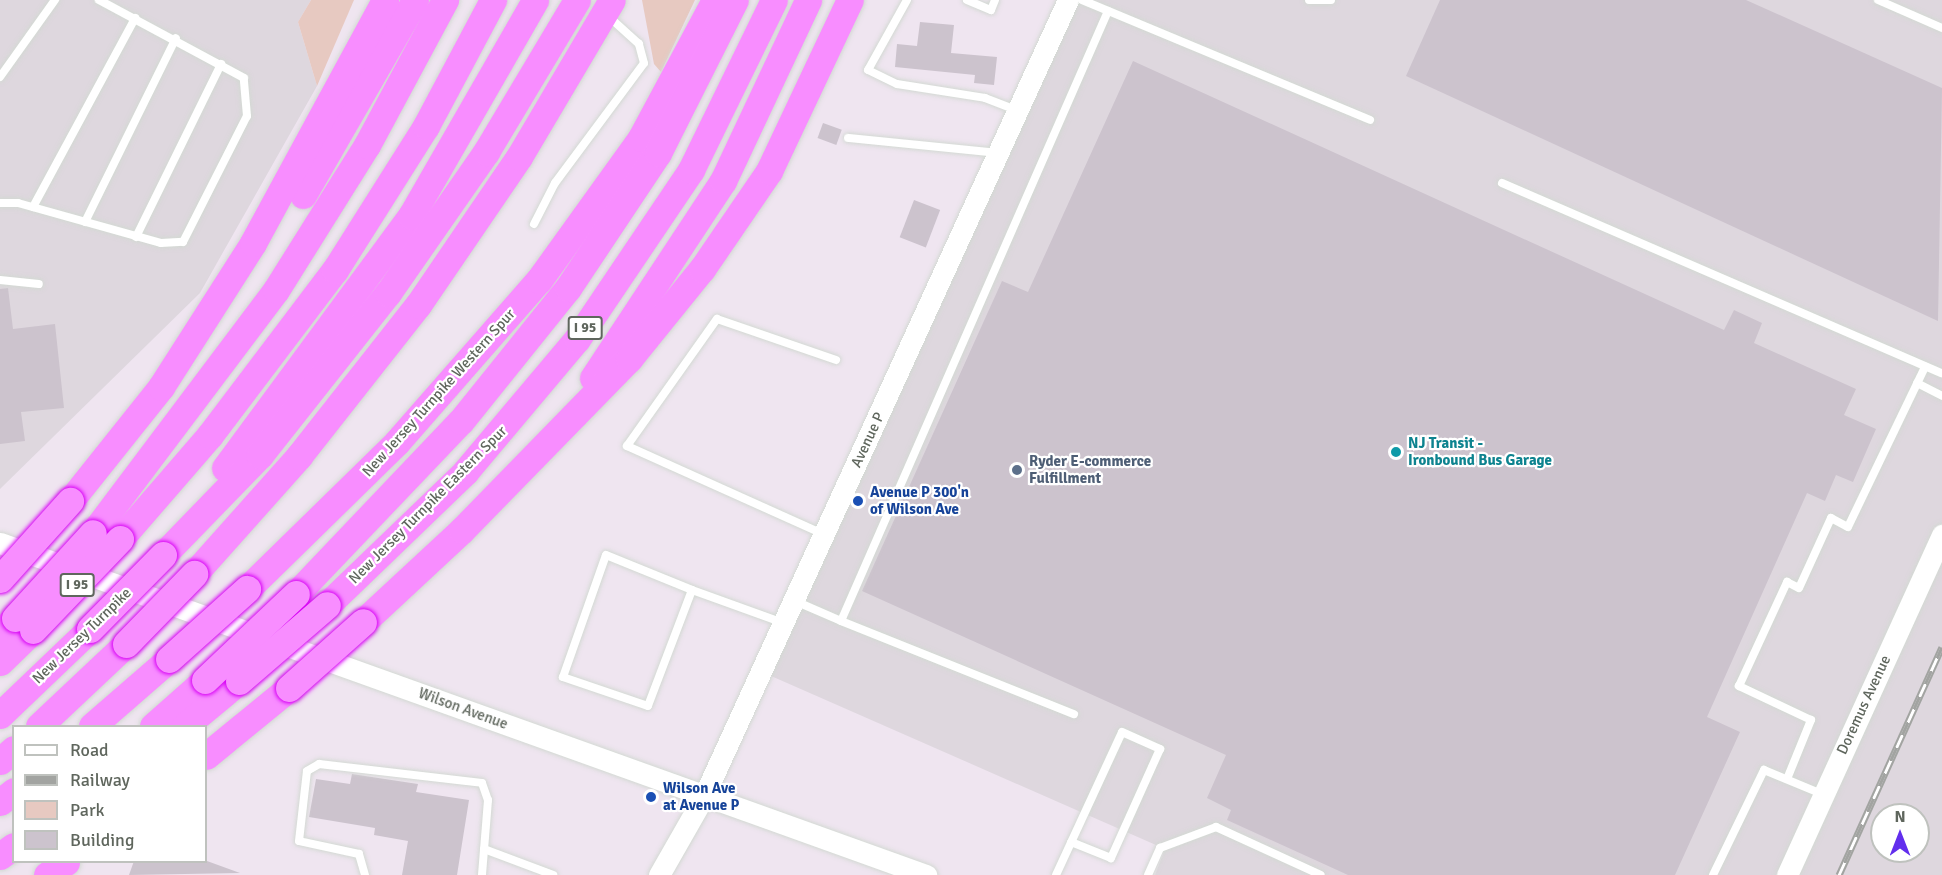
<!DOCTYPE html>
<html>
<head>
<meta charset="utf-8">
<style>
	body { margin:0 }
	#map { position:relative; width:1942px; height:875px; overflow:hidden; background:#efe5f0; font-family:Signika,sans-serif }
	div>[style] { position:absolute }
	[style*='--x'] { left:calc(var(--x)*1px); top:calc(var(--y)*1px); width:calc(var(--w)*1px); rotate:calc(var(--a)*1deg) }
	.industrial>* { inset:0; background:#ded7de }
	.green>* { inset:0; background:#e7c9c1 }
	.building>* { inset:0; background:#ccc3cd; transform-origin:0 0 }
	.roads { filter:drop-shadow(0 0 2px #d3d9d3) drop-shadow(0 0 2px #d3d9d3) }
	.lane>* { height:8px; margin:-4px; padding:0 4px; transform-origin:4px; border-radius:4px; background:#fff }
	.secondary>* { height:21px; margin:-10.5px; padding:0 10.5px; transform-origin:10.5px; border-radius:10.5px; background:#fff }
	.highway>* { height:27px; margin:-13.5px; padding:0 13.5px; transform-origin:13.5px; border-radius:13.5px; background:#f88dff }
	.rail>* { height:7px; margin-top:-3.5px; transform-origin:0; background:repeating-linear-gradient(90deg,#fff 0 14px,#a2a4a1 0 28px); box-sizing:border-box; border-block:2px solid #a2a4a1 }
	.bridges { filter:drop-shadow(0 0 2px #d700f5) drop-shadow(0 0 2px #d700f5) }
	.highway-bridge>* { height:27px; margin:-13.5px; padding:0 13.5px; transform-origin:13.5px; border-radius:13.5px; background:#f88dff }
	.dots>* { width:16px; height:16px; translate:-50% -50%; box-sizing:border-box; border:3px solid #fff; border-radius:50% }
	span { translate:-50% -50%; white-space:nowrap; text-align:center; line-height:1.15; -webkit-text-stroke:4.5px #fff; paint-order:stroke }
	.shield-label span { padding:2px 4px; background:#fff; border:2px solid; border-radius:4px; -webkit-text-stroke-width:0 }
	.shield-label { font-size:14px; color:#5f665d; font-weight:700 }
	.street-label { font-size:15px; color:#5f665d }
	.culture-label { font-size:15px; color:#0d838f; font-weight:700 }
	.left { translate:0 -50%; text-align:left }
	.service-label { font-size:15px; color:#4e5e75; font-weight:700 }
	.transit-label { font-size:15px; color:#164399; font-weight:700 }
	.legend { position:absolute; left:12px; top:725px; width:195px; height:138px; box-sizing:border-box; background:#fff; border:2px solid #bfc2be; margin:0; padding:8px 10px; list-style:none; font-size:18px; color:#5f665d }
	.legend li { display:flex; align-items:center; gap:12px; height:30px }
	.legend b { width:30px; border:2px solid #bfc2be }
	.north { position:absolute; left:1870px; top:803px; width:60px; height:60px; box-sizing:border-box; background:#fff; border:2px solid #bfc2be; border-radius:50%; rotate:0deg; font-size:16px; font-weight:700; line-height:24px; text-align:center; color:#5f665d }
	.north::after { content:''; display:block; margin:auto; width:21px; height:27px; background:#622eed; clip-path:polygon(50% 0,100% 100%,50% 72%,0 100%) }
</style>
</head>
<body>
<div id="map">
	<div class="industrial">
		<i style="clip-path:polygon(0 0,311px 0,298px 22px,317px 86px,200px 293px,0 489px)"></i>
		<i style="clip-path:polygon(evenodd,1067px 0,1942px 0,1942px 875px,1155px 875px,1165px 849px,762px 672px,1067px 0,1882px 815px,1918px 815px,1918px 851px,1882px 851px,1882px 815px)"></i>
	</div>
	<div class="green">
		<i style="clip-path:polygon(311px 0,354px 0,317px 86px,298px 22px)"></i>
		<i style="clip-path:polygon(642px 0,695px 0,661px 72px,654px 64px)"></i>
	</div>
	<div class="building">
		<i style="clip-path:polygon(1440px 0,1746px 0,1942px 88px,1938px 321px,1406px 76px)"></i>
		<i style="clip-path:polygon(920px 22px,954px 25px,951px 53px,997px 57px,994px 85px,974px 83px,975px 75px,895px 67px,897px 44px,917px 46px)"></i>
		<i style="clip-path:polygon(1133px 61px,1724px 330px,1734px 310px,1762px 323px,1754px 343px,1856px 389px,1844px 415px,1876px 429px,1853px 482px,1836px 475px,1825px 501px,1807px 493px,1707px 717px,1740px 732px,1675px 875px,1348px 875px,1227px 820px,1231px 810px,1207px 798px,1226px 755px,862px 591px,1002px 281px,1028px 292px)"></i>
		<i style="left:823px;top:123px;width:20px;height:16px;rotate:20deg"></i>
		<i style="left:914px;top:200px;width:28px;height:40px;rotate:21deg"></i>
		<i style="clip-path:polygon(8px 288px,13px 329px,55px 324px,64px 408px,21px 412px,25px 441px,0 444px,0 289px)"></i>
		<i style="clip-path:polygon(352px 774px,418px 784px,416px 792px,469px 800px,457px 875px,402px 875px,408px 841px,374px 835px,375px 828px,309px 817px,316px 779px,350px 784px)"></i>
		<i style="clip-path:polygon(134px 861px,207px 861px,240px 873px,129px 875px)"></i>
	</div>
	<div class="roads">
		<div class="lane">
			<i style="--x:907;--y:0;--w:80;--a:119.1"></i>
			<i style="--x:868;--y:70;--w:32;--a:26"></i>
			<i style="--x:897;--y:84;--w:89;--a:9"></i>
			<i style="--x:985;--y:98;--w:34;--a:21"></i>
			<i style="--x:967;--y:0;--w:26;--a:23"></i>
			<i style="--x:991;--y:10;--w:11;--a:-68"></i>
			<i style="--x:1082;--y:0;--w:312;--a:22.6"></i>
			<i style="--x:1309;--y:0;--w:22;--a:0"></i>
			<i style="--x:1878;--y:0;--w:70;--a:23.6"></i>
			<i style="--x:0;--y:77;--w:95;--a:-54.5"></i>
			<i style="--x:848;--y:138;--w:150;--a:5.7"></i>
			<i style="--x:1502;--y:183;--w:479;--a:23.4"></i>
			<i style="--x:0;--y:203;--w:18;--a:0"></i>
			<i style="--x:18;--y:203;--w:148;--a:15.6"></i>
			<i style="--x:161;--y:243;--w:22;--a:-3"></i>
			<i style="--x:183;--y:242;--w:141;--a:-63.1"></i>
			<i style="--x:247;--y:116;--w:38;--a:-95"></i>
			<i style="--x:244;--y:78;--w:165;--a:-151.7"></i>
			<i style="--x:33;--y:207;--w:215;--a:-61.6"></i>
			<i style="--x:85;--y:222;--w:205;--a:-63.7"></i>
			<i style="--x:534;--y:224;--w:46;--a:-62.9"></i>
			<i style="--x:555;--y:183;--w:149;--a:-53.4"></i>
			<i style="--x:644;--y:63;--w:20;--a:-105"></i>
			<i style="--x:639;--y:44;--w:42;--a:-137.9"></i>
			<i style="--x:136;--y:237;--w:193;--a:-63.8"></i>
			<i style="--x:0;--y:280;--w:39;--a:6"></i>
			<i style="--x:1917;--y:383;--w:28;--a:27"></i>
			<i style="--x:823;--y:534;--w:215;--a:-155.8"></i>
			<i style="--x:627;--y:446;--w:156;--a:-54.7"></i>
			<i style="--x:717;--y:319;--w:126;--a:19"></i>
			<i style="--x:606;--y:555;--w:93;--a:22.1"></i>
			<i style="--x:692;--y:590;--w:124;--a:110.8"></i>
			<i style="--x:648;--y:706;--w:90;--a:-161.2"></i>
			<i style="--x:563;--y:677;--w:129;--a:-70.6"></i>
			<i style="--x:692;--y:590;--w:95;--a:19.8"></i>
			<i style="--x:795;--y:601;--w:50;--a:23.5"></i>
			<i style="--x:841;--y:621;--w:666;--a:-66.36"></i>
			<i style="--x:841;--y:621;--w:251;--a:21.8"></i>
			<i style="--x:1787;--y:779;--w:64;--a:-67.9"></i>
			<i style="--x:1811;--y:720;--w:80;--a:-154.7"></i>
			<i style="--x:1739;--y:686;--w:115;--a:-65.2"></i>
			<i style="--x:1787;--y:582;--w:13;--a:27"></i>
			<i style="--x:1799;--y:588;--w:77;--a:-65.4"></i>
			<i style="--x:1831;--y:518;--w:19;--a:28"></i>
			<i style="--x:1848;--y:527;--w:178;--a:-64.3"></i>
			<i style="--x:484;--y:849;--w:74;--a:20.6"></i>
			<i style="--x:365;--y:875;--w:22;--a:-106"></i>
			<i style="--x:359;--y:854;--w:61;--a:-167.8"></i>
			<i style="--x:299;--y:841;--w:70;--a:-83.5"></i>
			<i style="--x:307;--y:771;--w:14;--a:-30"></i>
			<i style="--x:319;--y:764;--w:164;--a:6.6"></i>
			<i style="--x:482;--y:783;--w:18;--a:71"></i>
			<i style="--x:488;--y:800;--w:75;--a:94.6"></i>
			<i style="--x:1056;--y:875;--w:157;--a:-65.2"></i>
			<i style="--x:1122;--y:732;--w:42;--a:24.1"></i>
			<i style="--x:1160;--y:749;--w:120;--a:114.2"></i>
			<i style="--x:1111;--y:858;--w:43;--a:-158.2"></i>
			<i style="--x:1148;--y:875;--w:30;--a:-66"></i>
			<i style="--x:1160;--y:848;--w:60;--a:-20.6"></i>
			<i style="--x:1216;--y:827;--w:115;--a:24.6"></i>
			<i style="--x:1713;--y:875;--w:117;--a:-64.1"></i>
			<i style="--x:1764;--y:770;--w:63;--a:22.5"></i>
		</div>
		<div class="secondary">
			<i style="--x:0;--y:543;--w:984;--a:19.72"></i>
			<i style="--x:659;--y:875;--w:91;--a:-60.3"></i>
			<i style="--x:704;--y:796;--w:875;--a:-65.43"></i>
			<i style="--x:1787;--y:875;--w:374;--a:-65.5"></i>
		</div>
		<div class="highway">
			<i style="--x:303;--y:195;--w:225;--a:-60.1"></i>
			<i style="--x:593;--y:378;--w:236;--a:-56.6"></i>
			<i style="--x:723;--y:181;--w:200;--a:-64.8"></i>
			<i style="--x:225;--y:468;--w:313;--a:-53.6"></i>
			<i style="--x:411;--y:216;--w:249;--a:-60.1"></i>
			<i style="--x:70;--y:501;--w:146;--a:-51.4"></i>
			<i style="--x:161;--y:387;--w:171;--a:-57.4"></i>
			<i style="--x:253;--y:243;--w:277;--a:-61.5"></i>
			<i style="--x:93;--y:533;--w:304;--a:-53"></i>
			<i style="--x:276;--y:290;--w:171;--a:-57.9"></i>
			<i style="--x:367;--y:145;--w:165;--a:-61.7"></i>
			<i style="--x:120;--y:539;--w:138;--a:-49.1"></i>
			<i style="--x:210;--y:435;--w:207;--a:-52.9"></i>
			<i style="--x:335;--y:270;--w:170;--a:-57.7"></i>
			<i style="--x:426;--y:126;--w:143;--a:-62"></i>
			<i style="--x:163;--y:555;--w:139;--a:-45.9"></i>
			<i style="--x:260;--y:455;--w:206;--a:-51.7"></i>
			<i style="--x:388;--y:293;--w:172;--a:-55.2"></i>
			<i style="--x:486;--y:152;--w:177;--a:-59.1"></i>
			<i style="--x:194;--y:574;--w:158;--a:-48.3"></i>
			<i style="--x:299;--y:456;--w:192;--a:-51.8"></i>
			<i style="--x:418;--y:305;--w:179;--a:-55.7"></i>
			<i style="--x:519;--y:157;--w:182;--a:-59.4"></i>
			<i style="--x:247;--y:589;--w:210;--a:-44.4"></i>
			<i style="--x:397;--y:442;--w:215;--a:-48.8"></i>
			<i style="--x:539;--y:280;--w:175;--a:-54.3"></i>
			<i style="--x:641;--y:138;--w:157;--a:-61.8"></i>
			<i style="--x:296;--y:594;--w:239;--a:-46.4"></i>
			<i style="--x:461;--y:421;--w:171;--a:-51.2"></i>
			<i style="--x:568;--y:288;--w:162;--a:-56.3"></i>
			<i style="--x:658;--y:153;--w:171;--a:-63.3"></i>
			<i style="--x:327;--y:605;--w:192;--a:-43.9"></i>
			<i style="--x:465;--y:472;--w:174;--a:-49.9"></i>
			<i style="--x:577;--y:339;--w:204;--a:-56"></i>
			<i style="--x:691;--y:170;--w:189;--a:-64"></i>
			<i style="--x:363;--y:622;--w:135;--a:-42.9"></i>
			<i style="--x:462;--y:530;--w:239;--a:-45.7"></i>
			<i style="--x:629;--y:359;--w:116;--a:-51"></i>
			<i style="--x:702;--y:269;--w:119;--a:-55.6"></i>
			<i style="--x:769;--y:171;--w:189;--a:-64.7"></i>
			<i style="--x:0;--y:633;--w:21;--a:-45"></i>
			<i style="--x:0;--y:662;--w:46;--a:-44.1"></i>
			<i style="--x:0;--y:715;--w:124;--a:-43.7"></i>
			<i style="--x:39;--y:726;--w:120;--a:-43.3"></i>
			<i style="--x:92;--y:726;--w:102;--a:-41"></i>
			<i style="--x:153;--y:726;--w:69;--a:-41.5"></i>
			<i style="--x:185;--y:726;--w:70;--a:-39.8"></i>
			<i style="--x:206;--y:756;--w:107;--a:-39.3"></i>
			<i style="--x:0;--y:761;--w:18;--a:-41"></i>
			<i style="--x:0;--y:802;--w:18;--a:-38"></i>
			<i style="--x:0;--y:856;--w:17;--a:-36"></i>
			<i style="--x:47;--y:875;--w:23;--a:-34"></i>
		</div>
	</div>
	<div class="rail">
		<i style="--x:1839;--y:875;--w:250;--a:-65.7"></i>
	</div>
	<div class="bridges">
		<div class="highway-bridge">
			<i style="--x:0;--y:579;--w:105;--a:-48.1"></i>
			<i style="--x:15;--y:618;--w:115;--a:-47.5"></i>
			<i style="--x:90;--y:629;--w:104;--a:-45.4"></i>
			<i style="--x:33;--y:630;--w:126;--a:-46.3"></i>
			<i style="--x:126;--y:644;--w:98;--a:-45.8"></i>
			<i style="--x:169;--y:659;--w:105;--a:-41.9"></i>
			<i style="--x:205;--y:680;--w:125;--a:-43.4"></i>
			<i style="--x:239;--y:681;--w:116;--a:-40.8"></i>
			<i style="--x:289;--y:688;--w:99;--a:-41.7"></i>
		</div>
	</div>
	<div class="dots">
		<i style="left:1396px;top:452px;background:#0f9aa8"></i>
		<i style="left:1017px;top:470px;background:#5c6f8a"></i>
		<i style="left:858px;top:501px;background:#1a4fb4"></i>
		<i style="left:651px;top:797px;background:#1a4fb4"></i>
	</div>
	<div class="shield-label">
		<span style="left:585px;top:328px">I 95</span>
		<span style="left:77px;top:585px">I 95</span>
	</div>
	<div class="street-label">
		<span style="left:439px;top:393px;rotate:-48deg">New Jersey Turnpike Western Spur</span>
		<span style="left:868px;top:440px;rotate:-65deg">Avenue P</span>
		<span style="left:428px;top:505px;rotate:-45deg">New Jersey Turnpike Eastern Spur</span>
		<span style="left:82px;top:636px;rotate:-44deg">New Jersey Turnpike</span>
		<span style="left:1864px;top:705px;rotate:-65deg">Doremus Avenue</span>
		<span style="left:463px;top:709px;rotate:20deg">Wilson Avenue</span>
	</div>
	<div class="culture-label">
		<span class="left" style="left:1408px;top:452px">NJ Transit -<br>Ironbound Bus Garage</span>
	</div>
	<div class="service-label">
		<span class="left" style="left:1029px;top:470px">Ryder E-commerce<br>Fulfillment</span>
	</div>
	<div class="transit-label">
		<span class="left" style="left:870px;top:501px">Avenue P 300'n<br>of Wilson Ave</span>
		<span class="left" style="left:663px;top:797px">Wilson Ave<br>at Avenue P</span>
	</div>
	<ul class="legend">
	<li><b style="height:8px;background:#fff"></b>Road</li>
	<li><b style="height:8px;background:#a2a4a1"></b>Railway</li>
	<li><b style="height:16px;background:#e7c9c1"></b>Park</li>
	<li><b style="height:16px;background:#ccc3cd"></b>Building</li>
	</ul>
	<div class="north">N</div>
</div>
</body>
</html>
